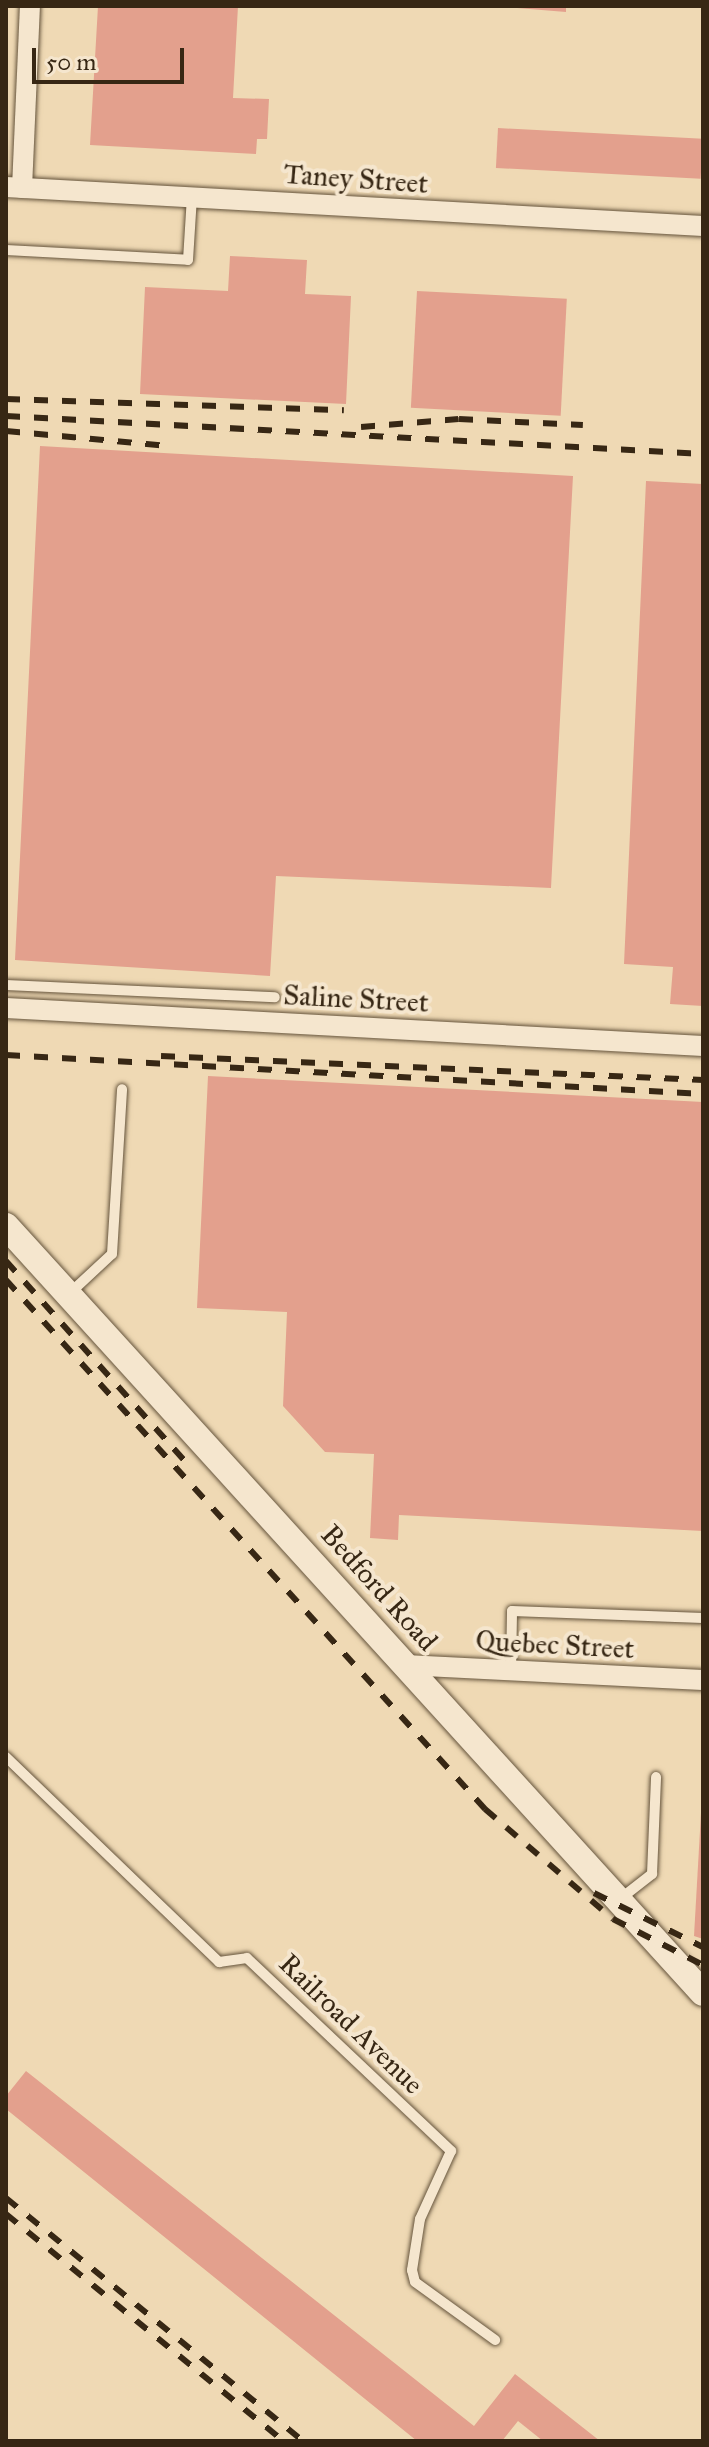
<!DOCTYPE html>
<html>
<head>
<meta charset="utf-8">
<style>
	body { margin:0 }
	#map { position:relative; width:709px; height:2447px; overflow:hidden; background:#efd9b4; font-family:"IM FELL Great Primer",serif }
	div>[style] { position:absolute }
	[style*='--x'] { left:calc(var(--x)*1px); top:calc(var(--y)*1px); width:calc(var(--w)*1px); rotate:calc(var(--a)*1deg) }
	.building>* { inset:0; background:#e3a08d; transform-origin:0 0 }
	.roads { filter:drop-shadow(0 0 2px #65543c) drop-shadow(0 0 2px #65543c) }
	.service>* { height:10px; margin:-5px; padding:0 5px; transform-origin:5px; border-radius:5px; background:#f5e6ce }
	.minor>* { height:20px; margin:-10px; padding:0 10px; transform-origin:10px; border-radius:10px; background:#f5e6ce }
	.tertiary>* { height:26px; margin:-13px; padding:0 13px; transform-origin:13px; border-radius:13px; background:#f5e6ce }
	.rail>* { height:6px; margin-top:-3px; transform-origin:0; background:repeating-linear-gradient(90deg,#372714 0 14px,transparent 0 28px) }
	span { translate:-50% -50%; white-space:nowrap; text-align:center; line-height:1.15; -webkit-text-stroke:8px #f5e6ce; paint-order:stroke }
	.street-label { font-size:28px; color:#372714 }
	.frame { position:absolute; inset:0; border:8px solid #372714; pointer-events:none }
	.scale { position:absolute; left:32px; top:48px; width:152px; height:36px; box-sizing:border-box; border:4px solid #372714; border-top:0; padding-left:10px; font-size:24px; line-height:28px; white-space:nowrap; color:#372714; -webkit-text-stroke:6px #f5e6ce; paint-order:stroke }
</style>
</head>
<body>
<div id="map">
	<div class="building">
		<i style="clip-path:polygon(98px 6px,238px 6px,233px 98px,269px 99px,267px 139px,257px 139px,256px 154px,90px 145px)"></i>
		<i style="clip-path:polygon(493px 6px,566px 6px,566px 12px)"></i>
		<i style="left:498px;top:128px;width:205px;height:40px;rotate:3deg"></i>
		<i style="clip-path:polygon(230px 256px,307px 260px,305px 294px,351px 296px,346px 404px,140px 394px,145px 287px,228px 291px)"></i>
		<i style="left:417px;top:291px;width:150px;height:117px;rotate:3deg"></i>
		<i style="clip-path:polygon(40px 446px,573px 476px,551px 888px,276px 876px,270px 976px,15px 960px)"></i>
		<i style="clip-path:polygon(646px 481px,703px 484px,703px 1006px,670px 1004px,673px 967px,624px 964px)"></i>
		<i style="clip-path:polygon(208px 1076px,703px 1102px,703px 1531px,399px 1515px,398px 1540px,370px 1538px,374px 1454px,325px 1452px,283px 1406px,287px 1312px,197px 1308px)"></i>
		<i style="clip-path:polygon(701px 1813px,703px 1813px,703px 1939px,694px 1936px)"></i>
		<i style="clip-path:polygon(26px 2071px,474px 2426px,515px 2374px,600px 2441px,543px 2441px,518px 2421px,502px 2441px,417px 2441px,6px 2109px,6px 2096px)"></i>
	</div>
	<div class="roads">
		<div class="service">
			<i style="--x:6;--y:250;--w:182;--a:3.1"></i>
			<i style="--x:188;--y:260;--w:63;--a:-86.4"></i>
			<i style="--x:6;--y:985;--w:269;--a:2.6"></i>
			<i style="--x:70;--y:1293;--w:57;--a:-42.9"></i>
			<i style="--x:112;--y:1254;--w:165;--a:-86.5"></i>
			<i style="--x:511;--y:1670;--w:59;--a:-89"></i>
			<i style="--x:512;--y:1611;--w:191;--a:2.1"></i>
			<i style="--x:6;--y:1757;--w:296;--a:43.9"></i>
			<i style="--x:219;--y:1962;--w:28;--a:-8"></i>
			<i style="--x:247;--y:1958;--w:281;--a:43.4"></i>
			<i style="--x:451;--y:2151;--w:75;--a:114.5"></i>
			<i style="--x:420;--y:2219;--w:52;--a:98.9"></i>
			<i style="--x:412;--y:2270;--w:12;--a:76"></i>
			<i style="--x:415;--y:2282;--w:99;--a:35.9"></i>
			<i style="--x:620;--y:1899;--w:41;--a:-38"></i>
			<i style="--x:652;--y:1874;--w:97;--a:-87.6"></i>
		</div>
		<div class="minor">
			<i style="--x:6;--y:187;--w:698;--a:3.2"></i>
			<i style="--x:22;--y:188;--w:182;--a:-87.5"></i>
			<i style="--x:6;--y:1008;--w:698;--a:3.12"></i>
			<i style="--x:405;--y:1665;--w:298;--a:2.9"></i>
		</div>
		<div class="tertiary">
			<i style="--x:6;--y:1226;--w:1036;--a:47.74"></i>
		</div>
	</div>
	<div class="rail">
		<i style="--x:6;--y:399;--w:338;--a:1.9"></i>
		<i style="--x:6;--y:416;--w:698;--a:3.12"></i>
		<i style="--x:361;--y:427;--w:98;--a:-4.7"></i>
		<i style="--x:459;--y:419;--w:124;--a:2.8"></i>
		<i style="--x:6;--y:431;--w:163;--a:5.3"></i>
		<i style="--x:6;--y:1055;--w:698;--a:3.2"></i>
		<i style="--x:161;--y:1056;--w:543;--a:2.54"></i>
		<i style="--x:6;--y:1261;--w:279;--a:48.2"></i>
		<i style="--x:6;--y:1280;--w:714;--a:47.84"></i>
		<i style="--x:485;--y:1809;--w:169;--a:40.7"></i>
		<i style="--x:613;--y:1919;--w:101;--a:27.1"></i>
		<i style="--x:594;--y:1893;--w:122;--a:26.4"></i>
		<i style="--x:6;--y:2198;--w:384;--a:39.3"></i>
		<i style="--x:6;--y:2214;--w:358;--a:39.3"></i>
	</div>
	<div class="street-label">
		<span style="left:356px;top:179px;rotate:4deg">Taney Street</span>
		<span style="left:356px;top:999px;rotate:3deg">Saline Street</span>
		<span style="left:379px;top:1588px;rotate:48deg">Bedford Road</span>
		<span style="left:555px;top:1645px;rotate:3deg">Quebec Street</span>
		<span style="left:351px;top:2024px;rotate:44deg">Railroad Avenue</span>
	</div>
	<div class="frame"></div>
	<div class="scale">50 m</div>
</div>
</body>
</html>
